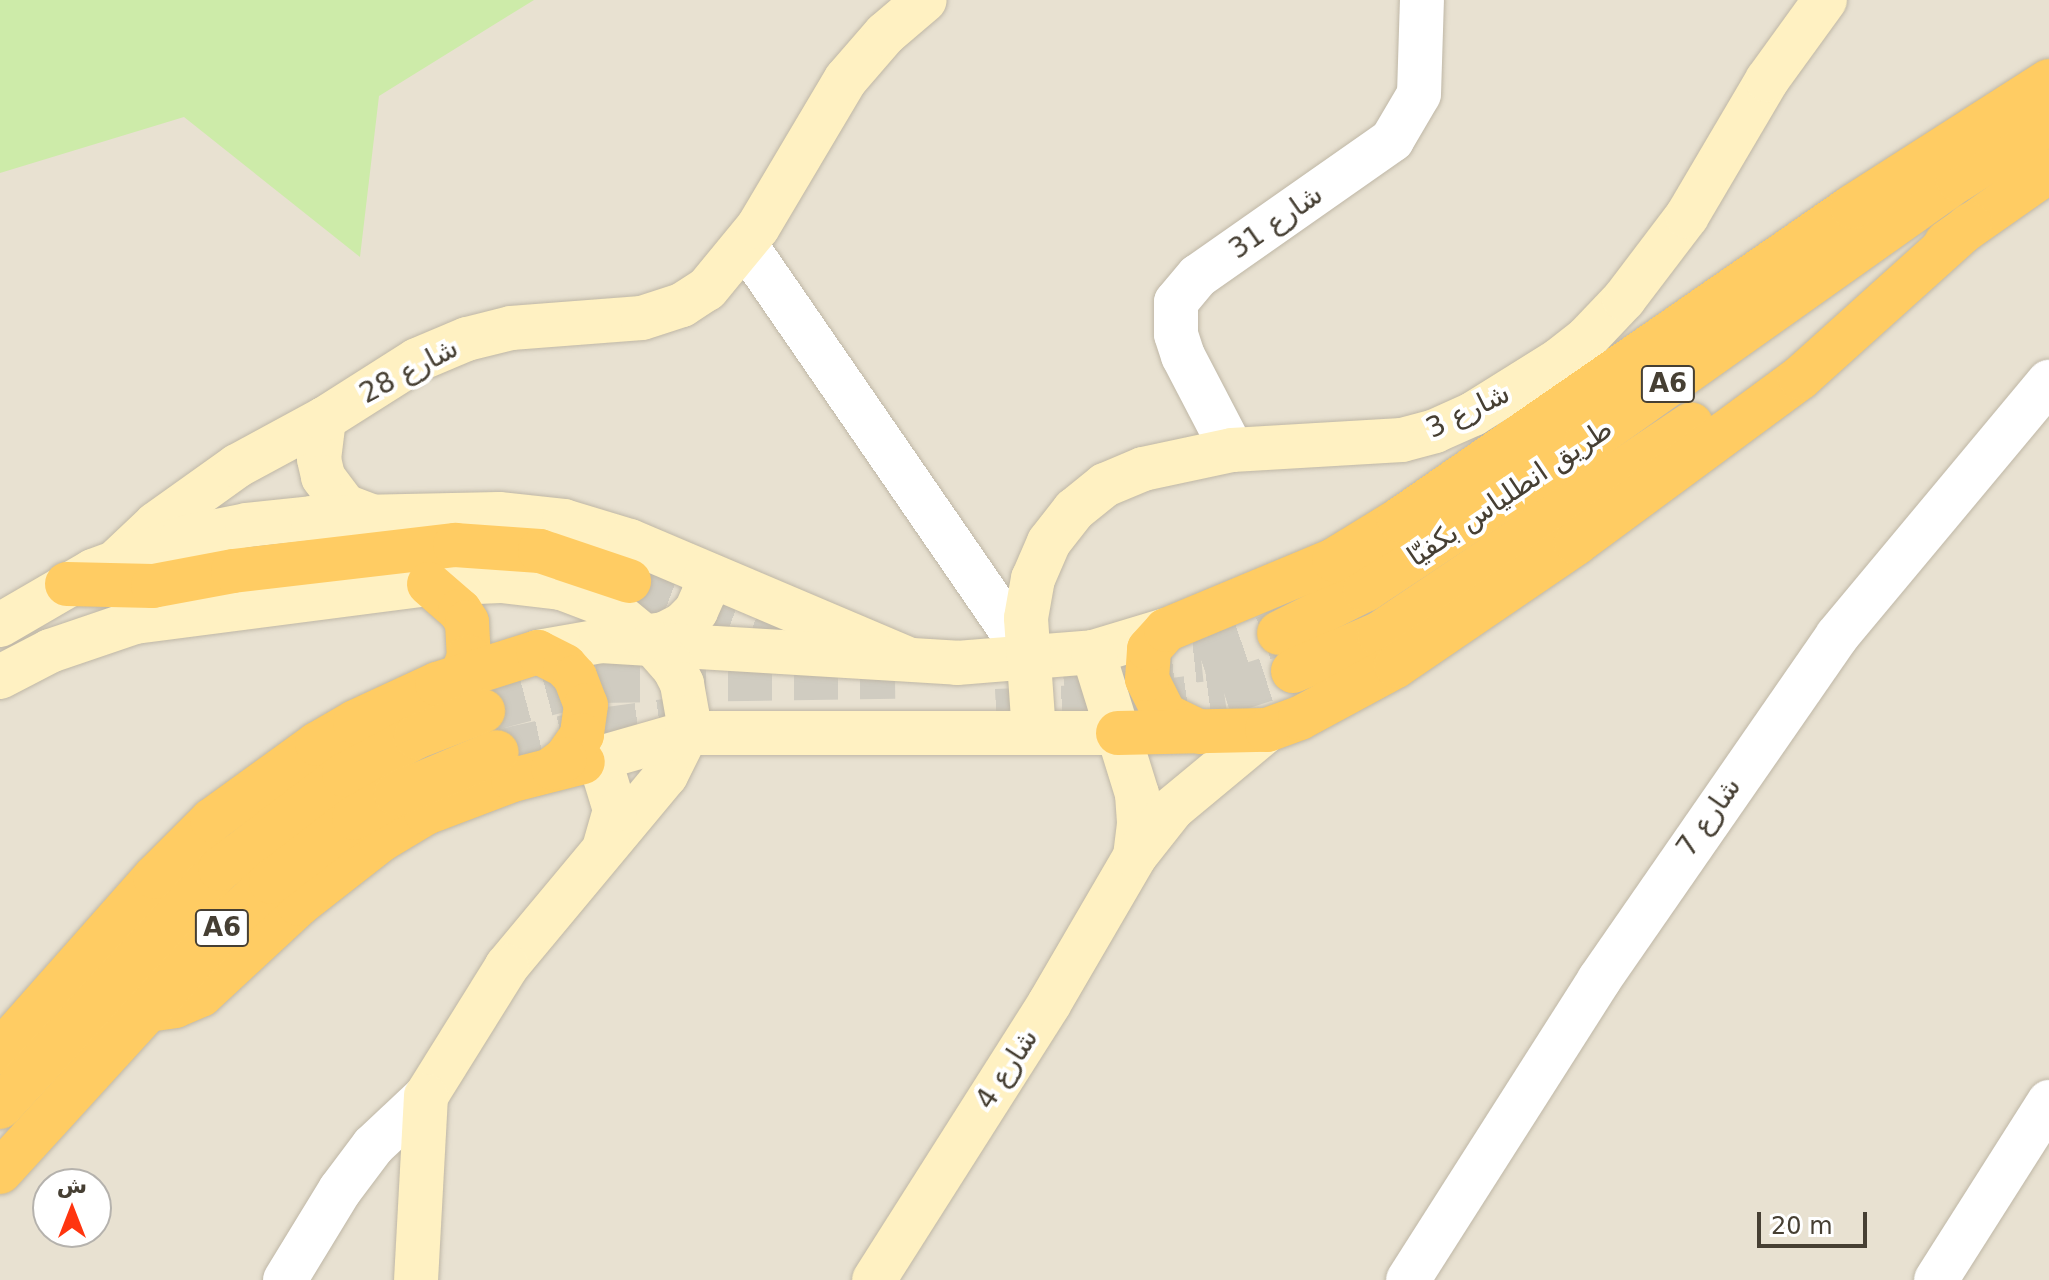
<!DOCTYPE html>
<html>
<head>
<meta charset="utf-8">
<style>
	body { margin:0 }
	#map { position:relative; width:2049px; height:1280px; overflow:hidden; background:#f3efe4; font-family:"DejaVu Sans","Noto Sans Arabic",sans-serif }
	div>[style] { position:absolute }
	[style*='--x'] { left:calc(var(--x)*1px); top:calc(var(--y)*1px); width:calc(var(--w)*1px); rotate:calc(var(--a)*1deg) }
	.residential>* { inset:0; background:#e8e1d1 }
	.green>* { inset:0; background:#cdeba9 }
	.highway-tunnel>* { height:44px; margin-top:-22px; transform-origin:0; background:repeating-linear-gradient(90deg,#d0ccc1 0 44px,transparent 0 66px) }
	.roads { filter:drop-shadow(0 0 2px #bfb7a6) drop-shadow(0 0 2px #bfb7a6) }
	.street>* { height:44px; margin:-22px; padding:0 22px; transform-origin:22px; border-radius:22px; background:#fff }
	.secondary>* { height:44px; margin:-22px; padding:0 22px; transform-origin:22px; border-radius:22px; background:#fff1c2 }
	.highway>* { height:44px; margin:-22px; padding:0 22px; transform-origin:22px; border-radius:22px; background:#ffcc63 }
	span { translate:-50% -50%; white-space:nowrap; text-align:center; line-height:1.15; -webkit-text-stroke:8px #fff; paint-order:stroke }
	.shield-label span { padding:2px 6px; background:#fff; border:2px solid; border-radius:6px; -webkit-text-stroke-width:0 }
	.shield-label { font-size:26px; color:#463f33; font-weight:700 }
	.street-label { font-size:28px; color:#463f33 }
	.north { position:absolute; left:32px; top:1168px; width:80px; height:80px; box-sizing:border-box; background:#fff; border:2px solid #b5b2ad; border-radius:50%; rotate:0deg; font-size:22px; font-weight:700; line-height:32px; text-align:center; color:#463f33 }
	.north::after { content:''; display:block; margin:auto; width:28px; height:36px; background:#ff350f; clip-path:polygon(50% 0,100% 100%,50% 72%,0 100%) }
	.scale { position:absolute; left:1757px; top:1212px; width:110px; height:36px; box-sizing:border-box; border:4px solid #463f33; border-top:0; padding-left:10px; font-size:24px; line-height:28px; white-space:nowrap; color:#463f33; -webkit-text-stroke:6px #fff; paint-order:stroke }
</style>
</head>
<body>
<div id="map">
	<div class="residential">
		<i style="clip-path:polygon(evenodd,0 0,2049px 0,2049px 1280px,0 1280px,0 0,48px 1184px,96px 1184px,96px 1232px,48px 1232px,48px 1184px)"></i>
	</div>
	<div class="green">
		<i style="clip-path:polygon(0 0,534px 0,379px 96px,360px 257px,184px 117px,0 173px)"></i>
	</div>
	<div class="highway-tunnel">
		<i style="--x:629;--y:581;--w:193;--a:20.6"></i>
		<i style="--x:1063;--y:674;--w:139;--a:-5.8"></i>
		<i style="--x:1201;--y:660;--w:83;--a:-19.1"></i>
		<i style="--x:483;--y:711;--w:117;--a:-14.9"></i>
		<i style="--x:596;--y:681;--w:299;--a:-0.8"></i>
		<i style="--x:996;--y:711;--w:147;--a:-2.7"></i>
		<i style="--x:1143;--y:704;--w:82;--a:-7.7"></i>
		<i style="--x:1224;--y:693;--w:72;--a:-17.7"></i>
		<i style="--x:497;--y:752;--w:99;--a:-12.2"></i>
		<i style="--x:594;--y:731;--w:107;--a:-8.1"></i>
	</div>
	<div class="roads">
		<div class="street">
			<i style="--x:745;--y:244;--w:503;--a:55.46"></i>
			<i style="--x:1232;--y:450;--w:106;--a:-117.5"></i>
			<i style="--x:1183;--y:356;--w:23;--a:-108"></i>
			<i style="--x:1176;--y:334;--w:32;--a:-90"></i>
			<i style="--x:1176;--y:302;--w:34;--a:-50"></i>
			<i style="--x:1198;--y:276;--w:237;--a:-35"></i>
			<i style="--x:1392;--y:140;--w:53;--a:-59.6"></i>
			<i style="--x:1419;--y:94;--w:94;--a:-88.2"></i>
			<i style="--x:285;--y:1280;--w:105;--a:-58.6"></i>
			<i style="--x:340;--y:1190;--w:55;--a:-53.1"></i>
			<i style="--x:373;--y:1146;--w:73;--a:-43.3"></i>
			<i style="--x:1408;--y:1280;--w:356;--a:-57.5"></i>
			<i style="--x:1599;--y:980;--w:418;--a:-55.3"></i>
			<i style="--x:1837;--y:636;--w:331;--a:-50.2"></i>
			<i style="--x:1936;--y:1280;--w:211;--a:-57.6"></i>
		</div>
		<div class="secondary">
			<i style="--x:324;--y:419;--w:40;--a:97.1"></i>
			<i style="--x:319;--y:459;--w:18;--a:77"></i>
			<i style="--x:323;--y:477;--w:36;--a:53"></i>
			<i style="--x:345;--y:506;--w:33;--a:21"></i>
			<i style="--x:119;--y:559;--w:51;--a:-43.4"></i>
			<i style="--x:156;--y:524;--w:100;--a:-35.6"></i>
			<i style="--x:237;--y:466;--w:99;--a:-28.4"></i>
			<i style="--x:324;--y:419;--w:110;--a:-32.4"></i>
			<i style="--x:417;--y:360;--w:54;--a:-22.8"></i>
			<i style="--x:467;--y:339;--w:45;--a:-14"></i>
			<i style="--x:511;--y:328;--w:131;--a:-4.4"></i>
			<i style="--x:642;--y:318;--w:42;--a:-18"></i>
			<i style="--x:682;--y:305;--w:30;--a:-33"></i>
			<i style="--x:707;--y:289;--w:80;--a:-50.6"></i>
			<i style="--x:758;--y:227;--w:172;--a:-59.3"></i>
			<i style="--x:846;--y:79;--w:60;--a:-49.1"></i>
			<i style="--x:885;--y:34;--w:52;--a:-40.4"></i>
			<i style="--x:0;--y:625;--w:108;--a:-30.1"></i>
			<i style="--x:93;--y:571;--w:95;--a:-20.3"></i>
			<i style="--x:182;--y:538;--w:66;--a:-11.3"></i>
			<i style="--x:247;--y:525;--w:65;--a:-6.1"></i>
			<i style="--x:312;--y:518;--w:187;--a:-1.2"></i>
			<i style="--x:499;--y:514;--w:65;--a:6.1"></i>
			<i style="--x:564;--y:521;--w:69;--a:16.9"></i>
			<i style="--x:630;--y:541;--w:302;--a:23"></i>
			<i style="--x:644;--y:637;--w:20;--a:-9"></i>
			<i style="--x:664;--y:634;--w:20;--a:-27"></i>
			<i style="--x:682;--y:625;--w:20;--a:-45"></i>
			<i style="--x:696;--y:611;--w:20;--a:-66"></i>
			<i style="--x:704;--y:593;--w:19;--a:-84"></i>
			<i style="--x:538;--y:652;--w:64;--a:-9.9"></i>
			<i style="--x:601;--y:641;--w:357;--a:3.5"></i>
			<i style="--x:957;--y:663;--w:136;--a:-4.6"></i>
			<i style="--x:1093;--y:652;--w:76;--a:-16.8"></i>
			<i style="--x:1093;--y:652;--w:149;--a:72.8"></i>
			<i style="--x:1137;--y:794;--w:30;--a:86"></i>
			<i style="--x:1139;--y:824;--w:32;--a:97"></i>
			<i style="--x:0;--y:677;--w:56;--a:-27.5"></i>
			<i style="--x:50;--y:651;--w:90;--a:-18.8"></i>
			<i style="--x:135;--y:622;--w:296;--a:-7.4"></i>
			<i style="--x:429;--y:584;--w:72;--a:-2.4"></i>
			<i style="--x:501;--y:581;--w:60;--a:6.7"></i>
			<i style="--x:561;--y:588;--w:48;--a:20.7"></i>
			<i style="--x:606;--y:605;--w:60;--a:39.6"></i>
			<i style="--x:652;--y:643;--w:33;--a:49"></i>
			<i style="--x:674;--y:668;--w:18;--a:63"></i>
			<i style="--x:682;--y:684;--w:34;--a:80"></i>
			<i style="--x:688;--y:717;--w:16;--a:94"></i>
			<i style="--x:687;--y:733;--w:47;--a:116.6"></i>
			<i style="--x:666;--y:775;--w:249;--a:129.8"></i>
			<i style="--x:507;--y:966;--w:153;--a:121.9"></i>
			<i style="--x:426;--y:1096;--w:184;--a:93.1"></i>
			<i style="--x:1034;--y:733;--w:115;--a:-94"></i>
			<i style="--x:1026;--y:618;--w:40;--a:-80"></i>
			<i style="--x:1033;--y:579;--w:40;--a:-66.6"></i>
			<i style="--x:1049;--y:542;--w:41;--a:-52"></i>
			<i style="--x:1074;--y:510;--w:40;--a:-39"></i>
			<i style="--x:1105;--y:485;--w:41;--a:-22.8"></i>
			<i style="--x:1143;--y:469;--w:91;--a:-12.1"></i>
			<i style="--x:1232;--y:450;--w:170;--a:-3.4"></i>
			<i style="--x:1402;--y:440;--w:34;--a:-15"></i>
			<i style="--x:1435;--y:431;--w:42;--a:-24.1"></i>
			<i style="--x:1473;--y:414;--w:102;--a:-32.1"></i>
			<i style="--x:1559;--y:360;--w:36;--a:-38"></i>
			<i style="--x:1587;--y:338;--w:54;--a:-46.5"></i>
			<i style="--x:1624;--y:299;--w:104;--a:-52.8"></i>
			<i style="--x:1687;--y:216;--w:158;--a:-59.5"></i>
			<i style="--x:1767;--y:80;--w:99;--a:-54.1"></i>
			<i style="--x:605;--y:845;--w:36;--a:-74"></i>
			<i style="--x:615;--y:810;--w:38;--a:-107"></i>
			<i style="--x:604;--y:774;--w:18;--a:-128"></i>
			<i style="--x:593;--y:760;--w:98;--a:-16"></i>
			<i style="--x:687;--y:733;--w:431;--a:0"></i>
			<i style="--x:874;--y:1280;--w:327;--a:-57.6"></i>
			<i style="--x:1049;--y:1004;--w:171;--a:-59.8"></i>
			<i style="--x:1135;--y:856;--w:61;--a:-51.6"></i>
			<i style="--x:1173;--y:808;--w:122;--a:-39.7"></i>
		</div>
		<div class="highway">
			<i style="--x:1946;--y:243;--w:126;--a:-35"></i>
			<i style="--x:67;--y:584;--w:86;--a:1.3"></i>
			<i style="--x:153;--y:586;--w:81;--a:-10.6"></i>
			<i style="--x:233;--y:571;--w:224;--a:-6.7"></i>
			<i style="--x:455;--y:545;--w:85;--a:4"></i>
			<i style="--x:540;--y:551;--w:94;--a:18.6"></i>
			<i style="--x:429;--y:584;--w:41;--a:41.1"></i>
			<i style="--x:460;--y:611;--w:13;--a:58"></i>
			<i style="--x:467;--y:622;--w:35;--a:87"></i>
			<i style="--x:469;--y:657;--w:22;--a:112"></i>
			<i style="--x:1279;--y:633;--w:96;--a:-26.6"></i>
			<i style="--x:1365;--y:590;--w:265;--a:-33.6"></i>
			<i style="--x:1586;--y:443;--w:456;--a:-35.3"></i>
			<i style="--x:1958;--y:180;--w:107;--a:-32.1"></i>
			<i style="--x:1293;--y:671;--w:94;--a:-23.3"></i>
			<i style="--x:1379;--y:634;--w:376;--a:-33.9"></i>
			<i style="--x:1200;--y:732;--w:39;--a:-154"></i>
			<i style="--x:1165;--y:715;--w:40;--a:-116.6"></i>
			<i style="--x:1147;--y:679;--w:30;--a:-86"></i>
			<i style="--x:1149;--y:649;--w:25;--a:-48"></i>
			<i style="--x:1166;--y:630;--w:182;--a:-22.6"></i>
			<i style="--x:1334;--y:560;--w:76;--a:-31.6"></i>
			<i style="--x:1399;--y:520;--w:551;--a:-34.64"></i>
			<i style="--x:1852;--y:207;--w:234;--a:-32.6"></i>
			<i style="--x:1118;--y:733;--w:149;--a:-1.2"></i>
			<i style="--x:1267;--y:730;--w:35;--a:-20"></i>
			<i style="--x:1300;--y:718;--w:109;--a:-28.4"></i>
			<i style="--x:1396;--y:666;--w:218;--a:-34.3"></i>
			<i style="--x:1576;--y:543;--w:278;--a:-36.4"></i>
			<i style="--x:1800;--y:378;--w:229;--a:-42"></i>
			<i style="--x:148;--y:1010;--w:27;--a:-8"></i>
			<i style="--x:175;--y:1006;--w:28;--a:-23"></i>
			<i style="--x:201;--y:995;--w:134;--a:-42.9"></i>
			<i style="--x:299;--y:904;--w:104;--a:-38"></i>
			<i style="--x:381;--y:840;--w:52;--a:-31"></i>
			<i style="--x:426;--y:813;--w:93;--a:-20.8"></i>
			<i style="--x:513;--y:780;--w:72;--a:-14.4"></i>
			<i style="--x:0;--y:1052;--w:234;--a:-48.5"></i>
			<i style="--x:155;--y:877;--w:81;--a:-45"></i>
			<i style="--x:212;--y:820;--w:130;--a:-35.9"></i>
			<i style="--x:317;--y:744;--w:44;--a:-30.1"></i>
			<i style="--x:355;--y:722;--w:90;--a:-24.9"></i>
			<i style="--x:437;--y:684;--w:106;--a:-17.6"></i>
			<i style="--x:538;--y:652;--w:30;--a:27"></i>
			<i style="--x:565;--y:666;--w:15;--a:48"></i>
			<i style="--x:575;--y:677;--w:30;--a:69"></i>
			<i style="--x:586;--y:705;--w:30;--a:98"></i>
			<i style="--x:582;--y:735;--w:29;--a:125"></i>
			<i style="--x:565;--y:759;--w:15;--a:143"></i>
			<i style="--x:0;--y:1107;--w:324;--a:-47.3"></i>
			<i style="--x:220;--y:869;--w:156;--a:-37.2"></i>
			<i style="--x:344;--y:775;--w:81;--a:-27.8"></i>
			<i style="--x:416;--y:737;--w:72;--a:-21.2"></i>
			<i style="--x:0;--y:1172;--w:348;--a:-47.6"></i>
			<i style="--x:235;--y:915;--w:49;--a:-42.5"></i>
			<i style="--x:271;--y:882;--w:105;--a:-37.6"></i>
			<i style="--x:354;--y:818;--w:48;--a:-29.7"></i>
			<i style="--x:396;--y:794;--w:109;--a:-22.6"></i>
		</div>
	</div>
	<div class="shield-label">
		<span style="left:1668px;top:384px">A6</span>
		<span style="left:222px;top:928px">A6</span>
	</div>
	<div class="street-label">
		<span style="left:1276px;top:222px;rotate:-35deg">شارع 31</span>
		<span style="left:409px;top:371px;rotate:-28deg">شارع 28</span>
		<span style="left:1468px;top:411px;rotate:-26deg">شارع 3</span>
		<span style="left:1510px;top:493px;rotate:-34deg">طريق انطلياس بكفيّا</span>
		<span style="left:1709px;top:817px;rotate:-55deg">شارع 7</span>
		<span style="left:1007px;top:1069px;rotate:-57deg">شارع 4</span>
	</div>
	<div class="north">ش</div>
	<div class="scale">20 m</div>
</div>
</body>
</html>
